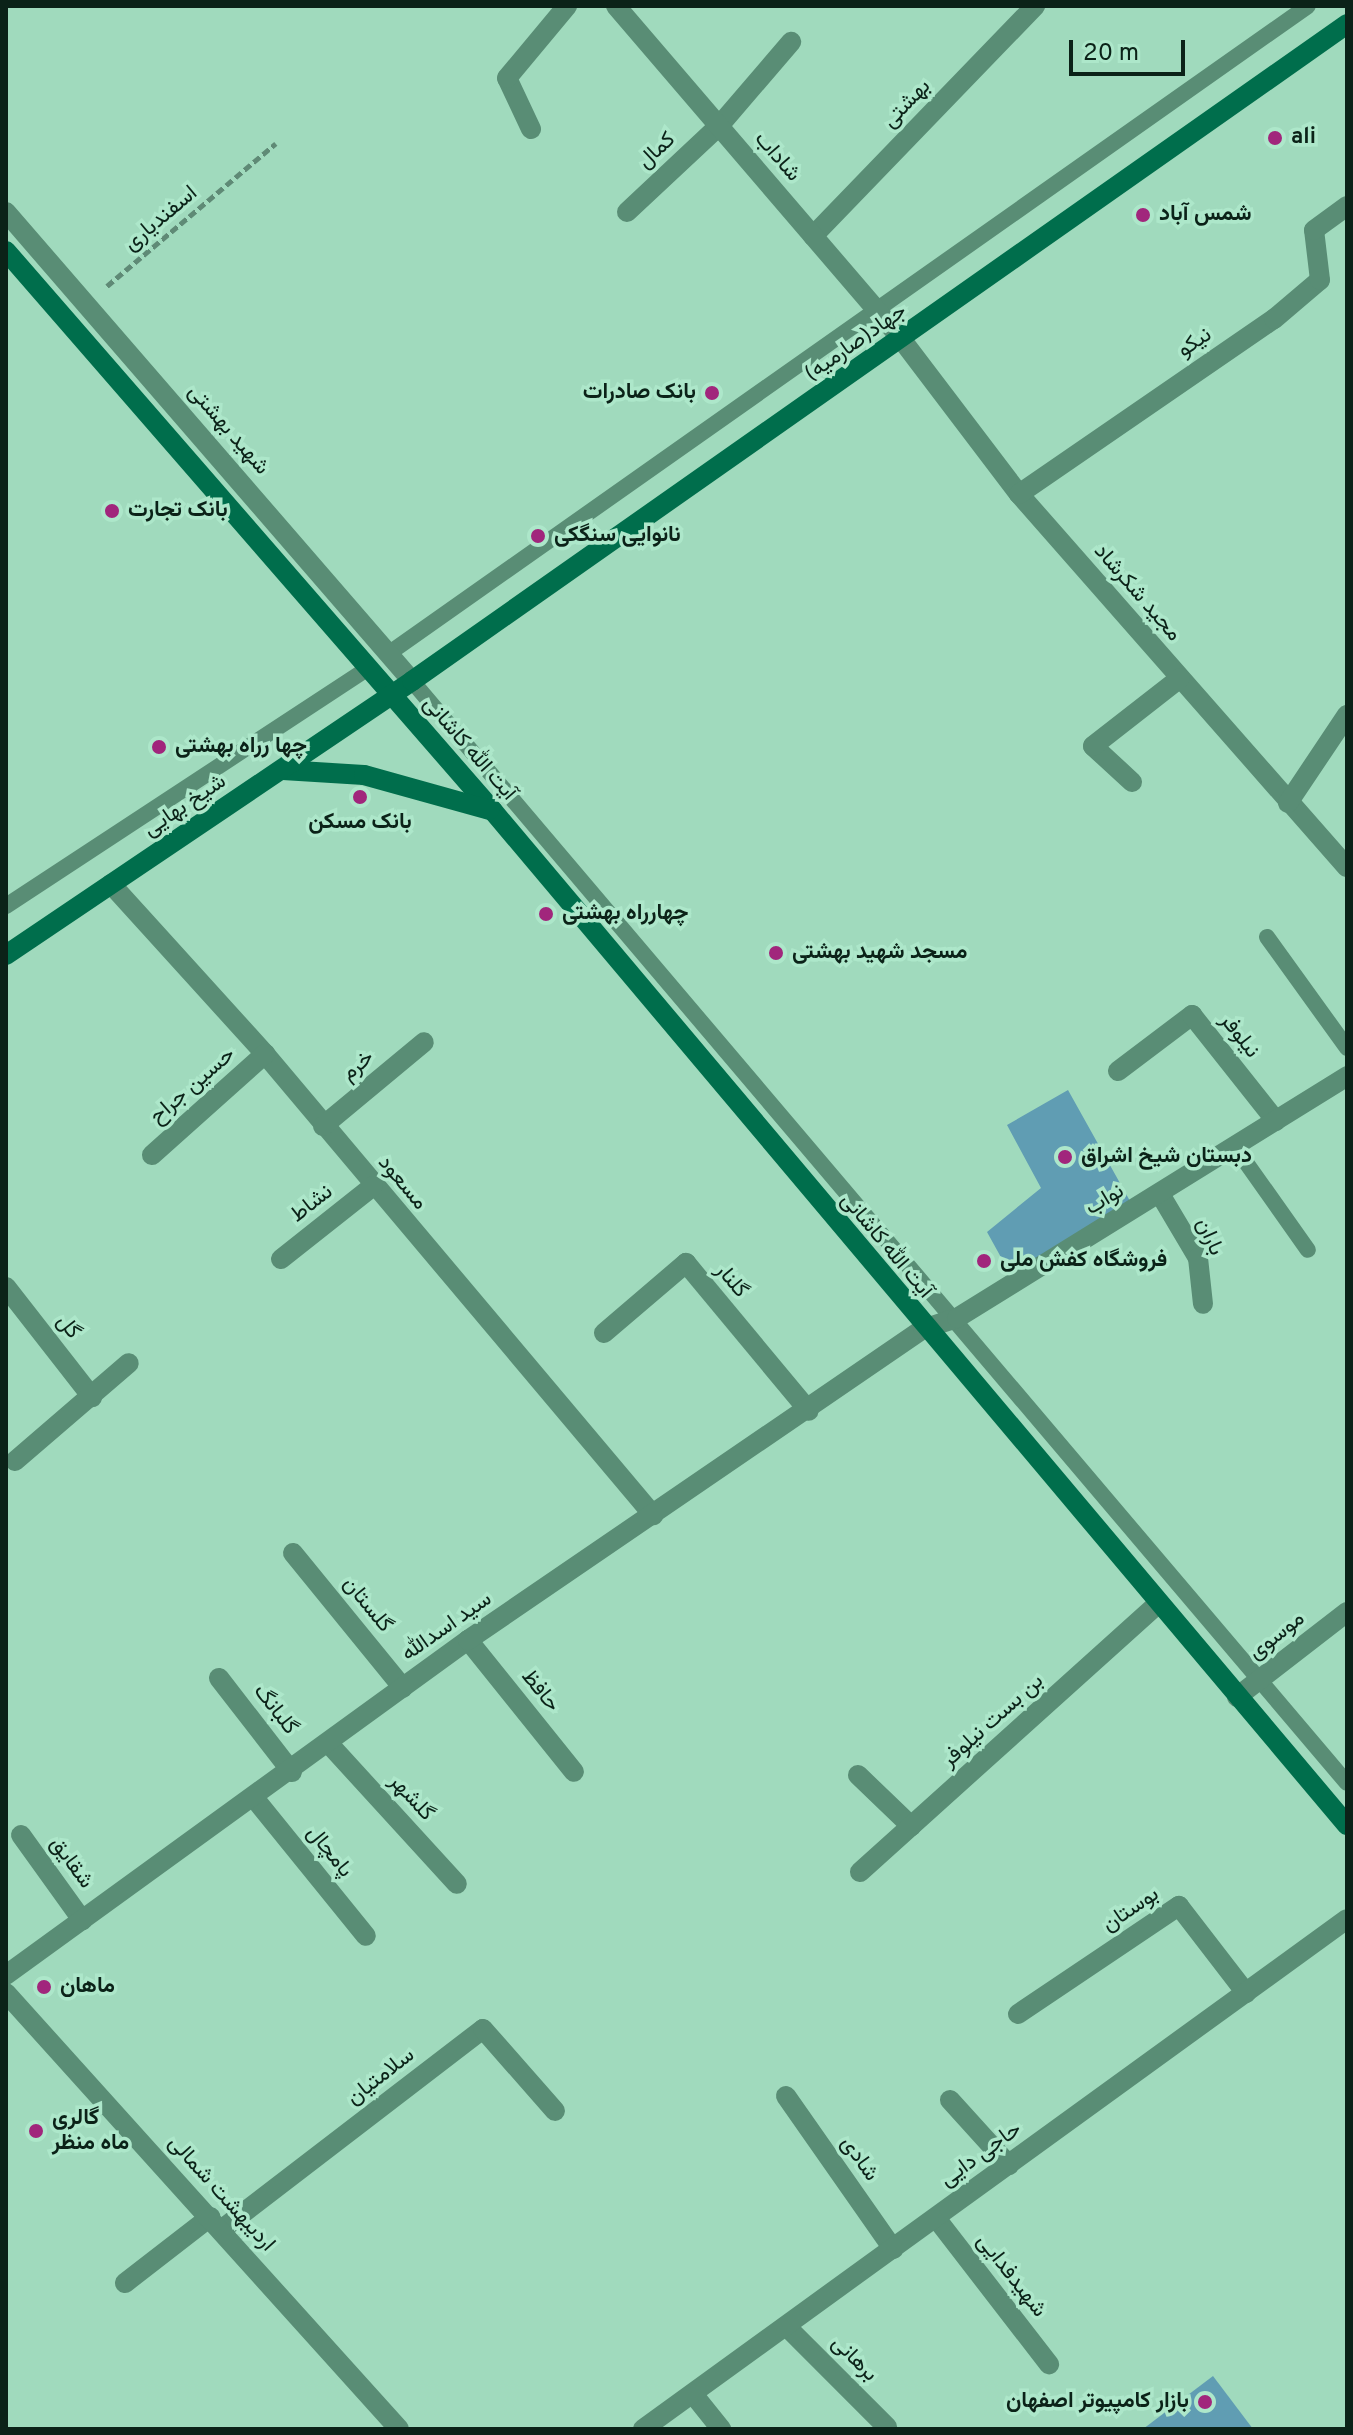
<!DOCTYPE html>
<html>
<head>
<meta charset="utf-8">
<style>
	body { margin:0 }
	#map { position:relative; width:1353px; height:2435px; overflow:hidden; background:#a0dabd; font-family:Overpass,Vazirmatn,sans-serif }
	div>[style] { position:absolute }
	[style*='--x'] { left:calc(var(--x)*1px); top:calc(var(--y)*1px); width:calc(var(--w)*1px); rotate:calc(var(--a)*1deg) }
	.building>* { inset:0; background:#609db3 }
	.path>* { height:5px; margin-top:-2.5px; transform-origin:0; background:repeating-linear-gradient(90deg,#5f8a76 0 8px,transparent 0 12px) }
	.service>* { height:16px; margin:-8px; padding:0 8px; transform-origin:8px; border-radius:8px; background:#598d75 }
	.minor>* { height:20px; margin:-10px; padding:0 10px; transform-origin:10px; border-radius:10px; background:#598d75 }
	.tertiary>* { height:20px; margin:-10px; padding:0 10px; transform-origin:10px; border-radius:10px; background:#598d75 }
	.secondary>* { height:20px; margin:-10px; padding:0 10px; transform-origin:10px; border-radius:10px; background:#006e4c }
	.dots>* { width:22px; height:22px; translate:-50% -50%; box-sizing:border-box; border:4px solid #ade7ca; border-radius:50% }
	span { translate:-50% -50%; white-space:nowrap; text-align:center; line-height:1.15; -webkit-text-stroke:7px #ade7ca; paint-order:stroke }
	.street-label { font-size:22px; color:#0b2218 }
	.poi-label { font-size:22px; color:#0b2218; font-weight:700 }
	.left { translate:0 -50%; text-align:left }
	.right { translate:-100% -50%; text-align:right }
	.frame { position:absolute; inset:0; border:8px solid #0b2218; pointer-events:none }
	.scale { position:absolute; left:1069px; top:40px; width:116px; height:36px; box-sizing:border-box; border:4px solid #0b2218; border-top:0; padding-left:10px; font-size:24px; line-height:28px; white-space:nowrap; color:#0b2218; -webkit-text-stroke:6px #ade7ca; paint-order:stroke }
</style>
</head>
<body>
<div id="map">
	<div class="building">
		<i style="clip-path:polygon(1068px 1090px,1135px 1210px,1013px 1279px,987px 1232px,1041px 1188px,1007px 1125px)"></i>
		<i style="clip-path:polygon(1213px 2376px,1253px 2429px,1143px 2429px)"></i>
	</div>
	<div class="path">
		<i style="--x:107;--y:286;--w:221;--a:-40.2"></i>
	</div>
	<div class="service">
		<i style="--x:388;--y:654;--w:1125;--a:-35.16"></i>
		<i style="--x:412;--y:681;--w:1445;--a:49.69"></i>
		<i style="--x:6;--y:906;--w:432;--a:-33.3"></i>
		<i style="--x:1267;--y:937;--w:137;--a:54.2"></i>
		<i style="--x:1235;--y:1147;--w:126;--a:54.7"></i>
	</div>
	<div class="minor">
		<i style="--x:531;--y:129;--w:56;--a:-115.2"></i>
		<i style="--x:507;--y:78;--w:94;--a:-50.2"></i>
		<i style="--x:6;--y:212;--w:620;--a:49.12"></i>
		<i style="--x:627;--y:212;--w:126;--a:-43.1"></i>
		<i style="--x:719;--y:126;--w:111;--a:-49.4"></i>
		<i style="--x:813;--y:236;--w:320;--a:-46"></i>
		<i style="--x:902;--y:340;--w:193;--a:52.8"></i>
		<i style="--x:1019;--y:494;--w:497;--a:48.7"></i>
		<i style="--x:1019;--y:494;--w:309;--a:-34.5"></i>
		<i style="--x:1274;--y:319;--w:60;--a:-40.3"></i>
		<i style="--x:1320;--y:280;--w:50;--a:-96.8"></i>
		<i style="--x:1314;--y:230;--w:41;--a:-36"></i>
		<i style="--x:1132;--y:782;--w:53;--a:-137.3"></i>
		<i style="--x:1093;--y:746;--w:110;--a:-38"></i>
		<i style="--x:1288;--y:803;--w:106;--a:-56.2"></i>
		<i style="--x:111;--y:884;--w:229;--a:47.8"></i>
		<i style="--x:265;--y:1054;--w:603;--a:49.91"></i>
		<i style="--x:1118;--y:1071;--w:93;--a:-37.1"></i>
		<i style="--x:1192;--y:1015;--w:135;--a:51.6"></i>
		<i style="--x:323;--y:1126;--w:131;--a:-39.7"></i>
		<i style="--x:152;--y:1155;--w:152;--a:-41.8"></i>
		<i style="--x:1160;--y:1194;--w:74;--a:59.3"></i>
		<i style="--x:1198;--y:1258;--w:46;--a:83.8"></i>
		<i style="--x:281;--y:1259;--w:117;--a:-38.4"></i>
		<i style="--x:6;--y:1287;--w:140;--a:52"></i>
		<i style="--x:604;--y:1333;--w:108;--a:-40.5"></i>
		<i style="--x:686;--y:1263;--w:192;--a:50.3"></i>
		<i style="--x:15;--y:1461;--w:150;--a:-40.7"></i>
		<i style="--x:293;--y:1553;--w:174;--a:50.8"></i>
		<i style="--x:468;--y:1640;--w:169;--a:51.2"></i>
		<i style="--x:219;--y:1678;--w:119;--a:52.2"></i>
		<i style="--x:1237;--y:1697;--w:139;--a:-37.7"></i>
		<i style="--x:330;--y:1745;--w:188;--a:47.6"></i>
		<i style="--x:858;--y:1775;--w:74;--a:43.9"></i>
		<i style="--x:255;--y:1799;--w:176;--a:51"></i>
		<i style="--x:21;--y:1835;--w:105;--a:54.3"></i>
		<i style="--x:860;--y:1872;--w:399;--a:-42"></i>
		<i style="--x:6;--y:1975;--w:571;--a:-35.95"></i>
		<i style="--x:468;--y:1640;--w:551;--a:-34.35"></i>
		<i style="--x:923;--y:1329;--w:36;--a:-18"></i>
		<i style="--x:957;--y:1318;--w:459;--a:-31.8"></i>
		<i style="--x:1018;--y:2014;--w:194;--a:-33.9"></i>
		<i style="--x:1179;--y:1906;--w:110;--a:52.4"></i>
		<i style="--x:786;--y:2096;--w:187;--a:55"></i>
		<i style="--x:950;--y:2100;--w:88;--a:47.8"></i>
		<i style="--x:936;--y:2218;--w:185;--a:52.3"></i>
		<i style="--x:221;--y:2230;--w:330;--a:-37.5"></i>
		<i style="--x:483;--y:2029;--w:109;--a:48.7"></i>
		<i style="--x:125;--y:2283;--w:108;--a:-37.8"></i>
		<i style="--x:786;--y:2326;--w:143;--a:45"></i>
		<i style="--x:693;--y:2394;--w:45;--a:51.3"></i>
		<i style="--x:643;--y:2429;--w:869;--a:-35.92"></i>
	</div>
	<div class="tertiary">
		<i style="--x:616;--y:6;--w:440;--a:49.4"></i>
		<i style="--x:6;--y:1993;--w:587;--a:47.97"></i>
	</div>
	<div class="secondary">
		<i style="--x:6;--y:251;--w:742;--a:48.99"></i>
		<i style="--x:493;--y:811;--w:1326;--a:49.9"></i>
		<i style="--x:283;--y:770;--w:81;--a:3.5"></i>
		<i style="--x:364;--y:775;--w:130;--a:15.6"></i>
		<i style="--x:6;--y:955;--w:490;--a:-34"></i>
		<i style="--x:412;--y:681;--w:1143;--a:-35.09"></i>
	</div>
	<div class="dots">
		<i style="left:1275px;top:138px;background:#a1267c"></i>
		<i style="left:1143px;top:215px;background:#a1267c"></i>
		<i style="left:712px;top:393px;background:#a1267c"></i>
		<i style="left:112px;top:511px;background:#a1267c"></i>
		<i style="left:538px;top:536px;background:#a1267c"></i>
		<i style="left:159px;top:747px;background:#a1267c"></i>
		<i style="left:360px;top:797px;background:#a1267c"></i>
		<i style="left:546px;top:914px;background:#a1267c"></i>
		<i style="left:776px;top:953px;background:#a1267c"></i>
		<i style="left:1065px;top:1157px;background:#a1267c"></i>
		<i style="left:984px;top:1261px;background:#a1267c"></i>
		<i style="left:44px;top:1987px;background:#a1267c"></i>
		<i style="left:36px;top:2131px;background:#a1267c"></i>
		<i style="left:1205px;top:2402px;background:#a1267c"></i>
	</div>
	<div class="street-label">
		<span style="left:907px;top:104px;rotate:-46deg">بهشتی</span>
		<span style="left:657px;top:151px;rotate:-43deg">کمال</span>
		<span style="left:777px;top:157px;rotate:49deg">شاداب</span>
		<span style="left:161px;top:219px;rotate:-40deg">اسفندیاری</span>
		<span style="left:856px;top:343px;rotate:-35deg">جهاد(صارمیه)</span>
		<span style="left:1195px;top:343px;rotate:-34deg">نیکو</span>
		<span style="left:228px;top:430px;rotate:49deg">شهید بهشتی</span>
		<span style="left:1137px;top:593px;rotate:49deg">مجید شکرشاد</span>
		<span style="left:469px;top:749px;rotate:49deg">آیت الله کاشانی</span>
		<span style="left:185px;top:806px;rotate:-34deg">شیخ بهایی</span>
		<span style="left:1239px;top:1036px;rotate:52deg">نیلوفر</span>
		<span style="left:358px;top:1066px;rotate:-40deg">خرم</span>
		<span style="left:193px;top:1086px;rotate:-41deg">حسین جراح</span>
		<span style="left:402px;top:1183px;rotate:50deg">مسعود</span>
		<span style="left:1105px;top:1200px;rotate:-31deg">نواب</span>
		<span style="left:312px;top:1204px;rotate:-38deg">نشاط</span>
		<span style="left:1209px;top:1237px;rotate:66deg">باران</span>
		<span style="left:886px;top:1246px;rotate:50deg">آیت الله کاشانی</span>
		<span style="left:731px;top:1281px;rotate:50deg">گلنار</span>
		<span style="left:68px;top:1327px;rotate:52deg">گل</span>
		<span style="left:367px;top:1605px;rotate:51deg">گلستان</span>
		<span style="left:447px;top:1627px;rotate:-35deg">سید اسدالله</span>
		<span style="left:1277px;top:1636px;rotate:-38deg">موسوی</span>
		<span style="left:540px;top:1691px;rotate:51deg">حافظ</span>
		<span style="left:275px;top:1710px;rotate:52deg">گلبانگ</span>
		<span style="left:993px;top:1721px;rotate:-42deg">بن بست نیلوفر</span>
		<span style="left:411px;top:1798px;rotate:47deg">گلشهر</span>
		<span style="left:329px;top:1852px;rotate:51deg">پامچال</span>
		<span style="left:71px;top:1863px;rotate:54deg">شقایق</span>
		<span style="left:1131px;top:1910px;rotate:-34deg">بوستان</span>
		<span style="left:381px;top:2077px;rotate:-38deg">سلامتیان</span>
		<span style="left:981px;top:2155px;rotate:-36deg">حاجی دایی</span>
		<span style="left:859px;top:2159px;rotate:55deg">شادی</span>
		<span style="left:221px;top:2194px;rotate:48deg">اردیبهشت شمالی</span>
		<span style="left:1011px;top:2276px;rotate:52deg">شهیدفدایی</span>
		<span style="left:854px;top:2359px;rotate:45deg">برهانی</span>
	</div>
	<div class="poi-label">
		<span class="left" style="left:1291px;top:138px">ali</span>
		<span class="left" style="left:1159px;top:215px">شمس آباد</span>
		<span class="right" style="left:696px;top:393px">بانک صادرات</span>
		<span class="left" style="left:128px;top:511px">بانک تجارت</span>
		<span class="left" style="left:554px;top:536px">نانوایی سنگکی</span>
		<span class="left" style="left:175px;top:747px">چها رراه بهشتی</span>
		<span style="left:360px;top:823px">بانک مسکن</span>
		<span class="left" style="left:562px;top:914px">چهارراه بهشتی</span>
		<span class="left" style="left:792px;top:953px">مسجد شهید بهشتی</span>
		<span class="left" style="left:1081px;top:1157px">دبستان شیخ اشراق</span>
		<span class="left" style="left:1000px;top:1261px">فروشگاه کفش ملی</span>
		<span class="left" style="left:60px;top:1987px">ماهان</span>
		<span class="left" style="left:52px;top:2131px">گالری<br>ماه منظر</span>
		<span class="right" style="left:1189px;top:2402px">بازار کامپیوتر اصفهان</span>
	</div>
	<div class="frame"></div>
	<div class="scale">20 m</div>
</div>
</body>
</html>
